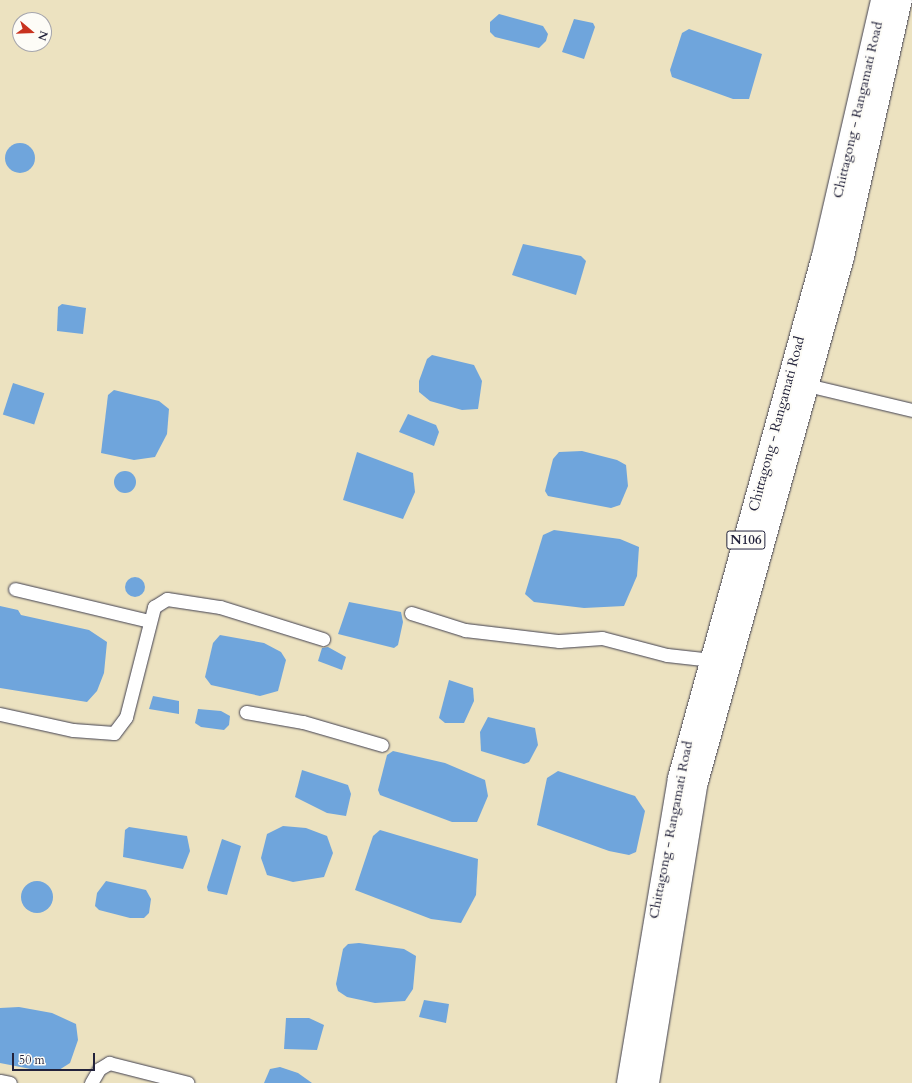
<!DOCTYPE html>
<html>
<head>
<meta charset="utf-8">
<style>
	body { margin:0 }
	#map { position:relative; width:912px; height:1083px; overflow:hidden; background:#ece2c0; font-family:Cardo,serif }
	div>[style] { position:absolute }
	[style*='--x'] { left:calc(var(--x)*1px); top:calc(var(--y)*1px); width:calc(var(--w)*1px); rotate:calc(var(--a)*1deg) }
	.water>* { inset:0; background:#6fa5dc; transform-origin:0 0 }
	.round { border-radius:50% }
	.roads { filter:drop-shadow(0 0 1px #403f4f) drop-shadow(0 0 1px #403f4f) }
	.minor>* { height:13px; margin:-6.5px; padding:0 6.5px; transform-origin:6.5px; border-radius:6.5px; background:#fff }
	.trunk>* { height:22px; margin:-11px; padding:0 11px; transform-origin:11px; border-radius:11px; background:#fff }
	span { translate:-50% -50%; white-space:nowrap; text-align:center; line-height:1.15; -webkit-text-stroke:4px #fdfcf7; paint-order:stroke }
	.shield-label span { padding:1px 3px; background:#fdfcf7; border:1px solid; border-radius:3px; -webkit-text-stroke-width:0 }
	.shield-label { font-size:13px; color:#22223b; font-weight:700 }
	.street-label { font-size:14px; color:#22223b }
	.north { position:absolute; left:12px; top:12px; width:40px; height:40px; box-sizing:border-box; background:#fdfcf7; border:1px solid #a5a5ac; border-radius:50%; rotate:109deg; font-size:11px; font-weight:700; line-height:16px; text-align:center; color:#22223b }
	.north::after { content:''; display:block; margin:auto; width:14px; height:18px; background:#c8321e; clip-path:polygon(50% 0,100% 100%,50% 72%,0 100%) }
	.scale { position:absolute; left:12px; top:1053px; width:83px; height:18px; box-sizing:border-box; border:2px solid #22223b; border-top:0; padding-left:5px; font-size:12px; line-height:14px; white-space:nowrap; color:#22223b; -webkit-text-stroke:3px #fdfcf7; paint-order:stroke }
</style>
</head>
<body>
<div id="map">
	<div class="water">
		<i style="clip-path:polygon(499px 14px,543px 26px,548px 34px,546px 41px,539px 48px,495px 37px,490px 32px,490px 22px)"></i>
		<i style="clip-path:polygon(574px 19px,593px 23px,595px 27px,584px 59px,562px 52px)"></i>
		<i style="clip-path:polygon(689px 29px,762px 54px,749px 99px,733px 99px,672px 77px,670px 70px,682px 33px)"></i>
		<i class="round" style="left:5px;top:143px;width:30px;height:30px"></i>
		<i style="clip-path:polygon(523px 244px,581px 256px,586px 261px,576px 295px,512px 275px)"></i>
		<i style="clip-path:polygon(62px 304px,86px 308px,83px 334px,57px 331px,58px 307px)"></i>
		<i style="clip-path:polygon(432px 355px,474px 365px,482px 381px,478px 409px,462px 410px,430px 401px,419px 392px,419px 381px,427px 359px)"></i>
		<i style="left:13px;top:383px;width:33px;height:33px;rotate:18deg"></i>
		<i style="clip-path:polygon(114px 390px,159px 401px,169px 409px,167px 434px,155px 457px,134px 460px,101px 453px,108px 395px)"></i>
		<i style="clip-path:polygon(408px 414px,436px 425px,439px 432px,434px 446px,399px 432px)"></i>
		<i style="clip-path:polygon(582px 451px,617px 460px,626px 465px,628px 486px,620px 505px,611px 508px,548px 496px,545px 491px,553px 459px,559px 452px)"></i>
		<i style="clip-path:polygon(357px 452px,413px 473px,415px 492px,403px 519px,343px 500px)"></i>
		<i class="round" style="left:114px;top:471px;width:22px;height:22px"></i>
		<i style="clip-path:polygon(554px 530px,620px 539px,639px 547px,637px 576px,624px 606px,584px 608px,534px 602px,525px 594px,543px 535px)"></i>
		<i class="round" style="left:125px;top:577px;width:20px;height:20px"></i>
		<i style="clip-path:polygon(349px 602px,401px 612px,403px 622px,398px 645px,394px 648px,338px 634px)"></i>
		<i style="clip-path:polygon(0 606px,18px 610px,21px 615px,89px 630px,107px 642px,104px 673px,97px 691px,87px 702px,0 688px)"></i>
		<i style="clip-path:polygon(220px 635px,264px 643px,281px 652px,286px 660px,278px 691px,260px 696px,211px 685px,205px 677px,213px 643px)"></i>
		<i style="clip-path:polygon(328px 647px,346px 657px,342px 670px,318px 661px,322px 648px)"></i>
		<i style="clip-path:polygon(449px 680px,473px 688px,474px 701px,464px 723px,445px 723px,439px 718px)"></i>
		<i style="clip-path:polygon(153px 696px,179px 701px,179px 714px,149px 709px)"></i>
		<i style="clip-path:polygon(198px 709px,221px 711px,230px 716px,229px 725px,224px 730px,201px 727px,195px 723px)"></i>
		<i style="clip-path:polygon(488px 717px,535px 728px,538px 745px,529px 762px,524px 764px,481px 751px,480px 732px)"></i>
		<i style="clip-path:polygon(393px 751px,445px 763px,485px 780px,488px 796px,477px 822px,452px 822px,380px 795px,378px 790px,387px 755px)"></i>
		<i style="clip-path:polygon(302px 770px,348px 785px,351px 794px,346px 816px,327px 813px,295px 797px)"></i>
		<i style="clip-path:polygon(558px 771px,635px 796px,645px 811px,636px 852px,629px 855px,609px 851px,537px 825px,547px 778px)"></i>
		<i style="clip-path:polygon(283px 826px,306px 828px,327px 836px,333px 853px,324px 877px,293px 882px,267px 875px,261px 858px,267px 834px)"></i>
		<i style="clip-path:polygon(129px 827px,187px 836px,190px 851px,183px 869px,123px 857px,125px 830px)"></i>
		<i style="clip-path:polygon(380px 830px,478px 859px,476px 895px,461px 923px,431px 919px,355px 890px,373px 836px)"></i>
		<i style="clip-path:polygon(222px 839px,241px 846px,227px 895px,208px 891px,207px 887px)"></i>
		<i class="round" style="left:21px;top:881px;width:32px;height:32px"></i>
		<i style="clip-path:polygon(106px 881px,146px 890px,151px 899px,149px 913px,144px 918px,130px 918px,99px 910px,95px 906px,97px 893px)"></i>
		<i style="clip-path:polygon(359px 943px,404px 949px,416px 956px,413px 989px,405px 1001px,375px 1003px,347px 997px,338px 991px,336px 984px,343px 949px,348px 944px)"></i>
		<i style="clip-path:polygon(424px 1000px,449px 1004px,446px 1023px,419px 1017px)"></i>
		<i style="clip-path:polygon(19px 1007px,52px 1013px,76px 1024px,78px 1040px,70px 1063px,59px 1070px,41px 1071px,0 1063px,0 1008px)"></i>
		<i style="clip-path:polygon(286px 1018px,309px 1018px,324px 1025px,317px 1050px,284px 1049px)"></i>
		<i style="clip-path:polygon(280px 1067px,298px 1073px,312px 1083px,264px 1083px,270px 1069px)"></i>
	</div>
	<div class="roads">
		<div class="minor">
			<i style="--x:807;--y:385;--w:108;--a:13.4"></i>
			<i style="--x:15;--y:589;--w:138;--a:13.4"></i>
			<i style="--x:411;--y:613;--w:57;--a:17.5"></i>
			<i style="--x:465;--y:630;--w:95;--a:6.7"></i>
			<i style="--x:559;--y:641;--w:43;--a:-4"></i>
			<i style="--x:602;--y:638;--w:67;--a:14.7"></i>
			<i style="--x:667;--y:655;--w:45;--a:6.3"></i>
			<i style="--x:246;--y:712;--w:58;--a:10"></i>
			<i style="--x:303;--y:722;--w:82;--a:16.2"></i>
			<i style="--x:0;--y:714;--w:75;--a:12.4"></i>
			<i style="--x:73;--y:730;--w:41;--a:4.2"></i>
			<i style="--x:114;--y:733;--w:20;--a:-53"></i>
			<i style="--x:126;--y:717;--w:114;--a:-75.7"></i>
			<i style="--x:154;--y:607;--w:15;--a:-32"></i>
			<i style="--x:167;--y:599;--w:54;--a:8.6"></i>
			<i style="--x:220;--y:607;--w:108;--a:17.3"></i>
			<i style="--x:0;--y:1081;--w:10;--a:11"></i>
			<i style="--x:91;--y:1083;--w:16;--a:-60"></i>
			<i style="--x:99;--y:1069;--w:12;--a:-31"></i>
			<i style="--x:109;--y:1063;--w:81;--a:14.2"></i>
		</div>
		<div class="trunk">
			<i style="--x:628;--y:1083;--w:309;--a:-80.5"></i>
			<i style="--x:679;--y:778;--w:541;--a:-74.58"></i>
			<i style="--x:823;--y:256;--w:263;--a:-77"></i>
			<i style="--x:648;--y:1083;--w:305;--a:-80.8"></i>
			<i style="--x:697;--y:782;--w:541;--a:-74.45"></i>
			<i style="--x:842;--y:261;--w:268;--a:-77.3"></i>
		</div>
	</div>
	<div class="shield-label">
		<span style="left:746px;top:540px">N106</span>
	</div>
	<div class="street-label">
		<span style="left:858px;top:110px;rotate:-77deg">Chittagong - Rangamati Road</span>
		<span style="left:777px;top:424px;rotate:-75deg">Chittagong - Rangamati Road</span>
		<span style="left:671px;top:830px;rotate:-79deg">Chittagong - Rangamati Road</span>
	</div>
	<div class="north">N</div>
	<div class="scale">50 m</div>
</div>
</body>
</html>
